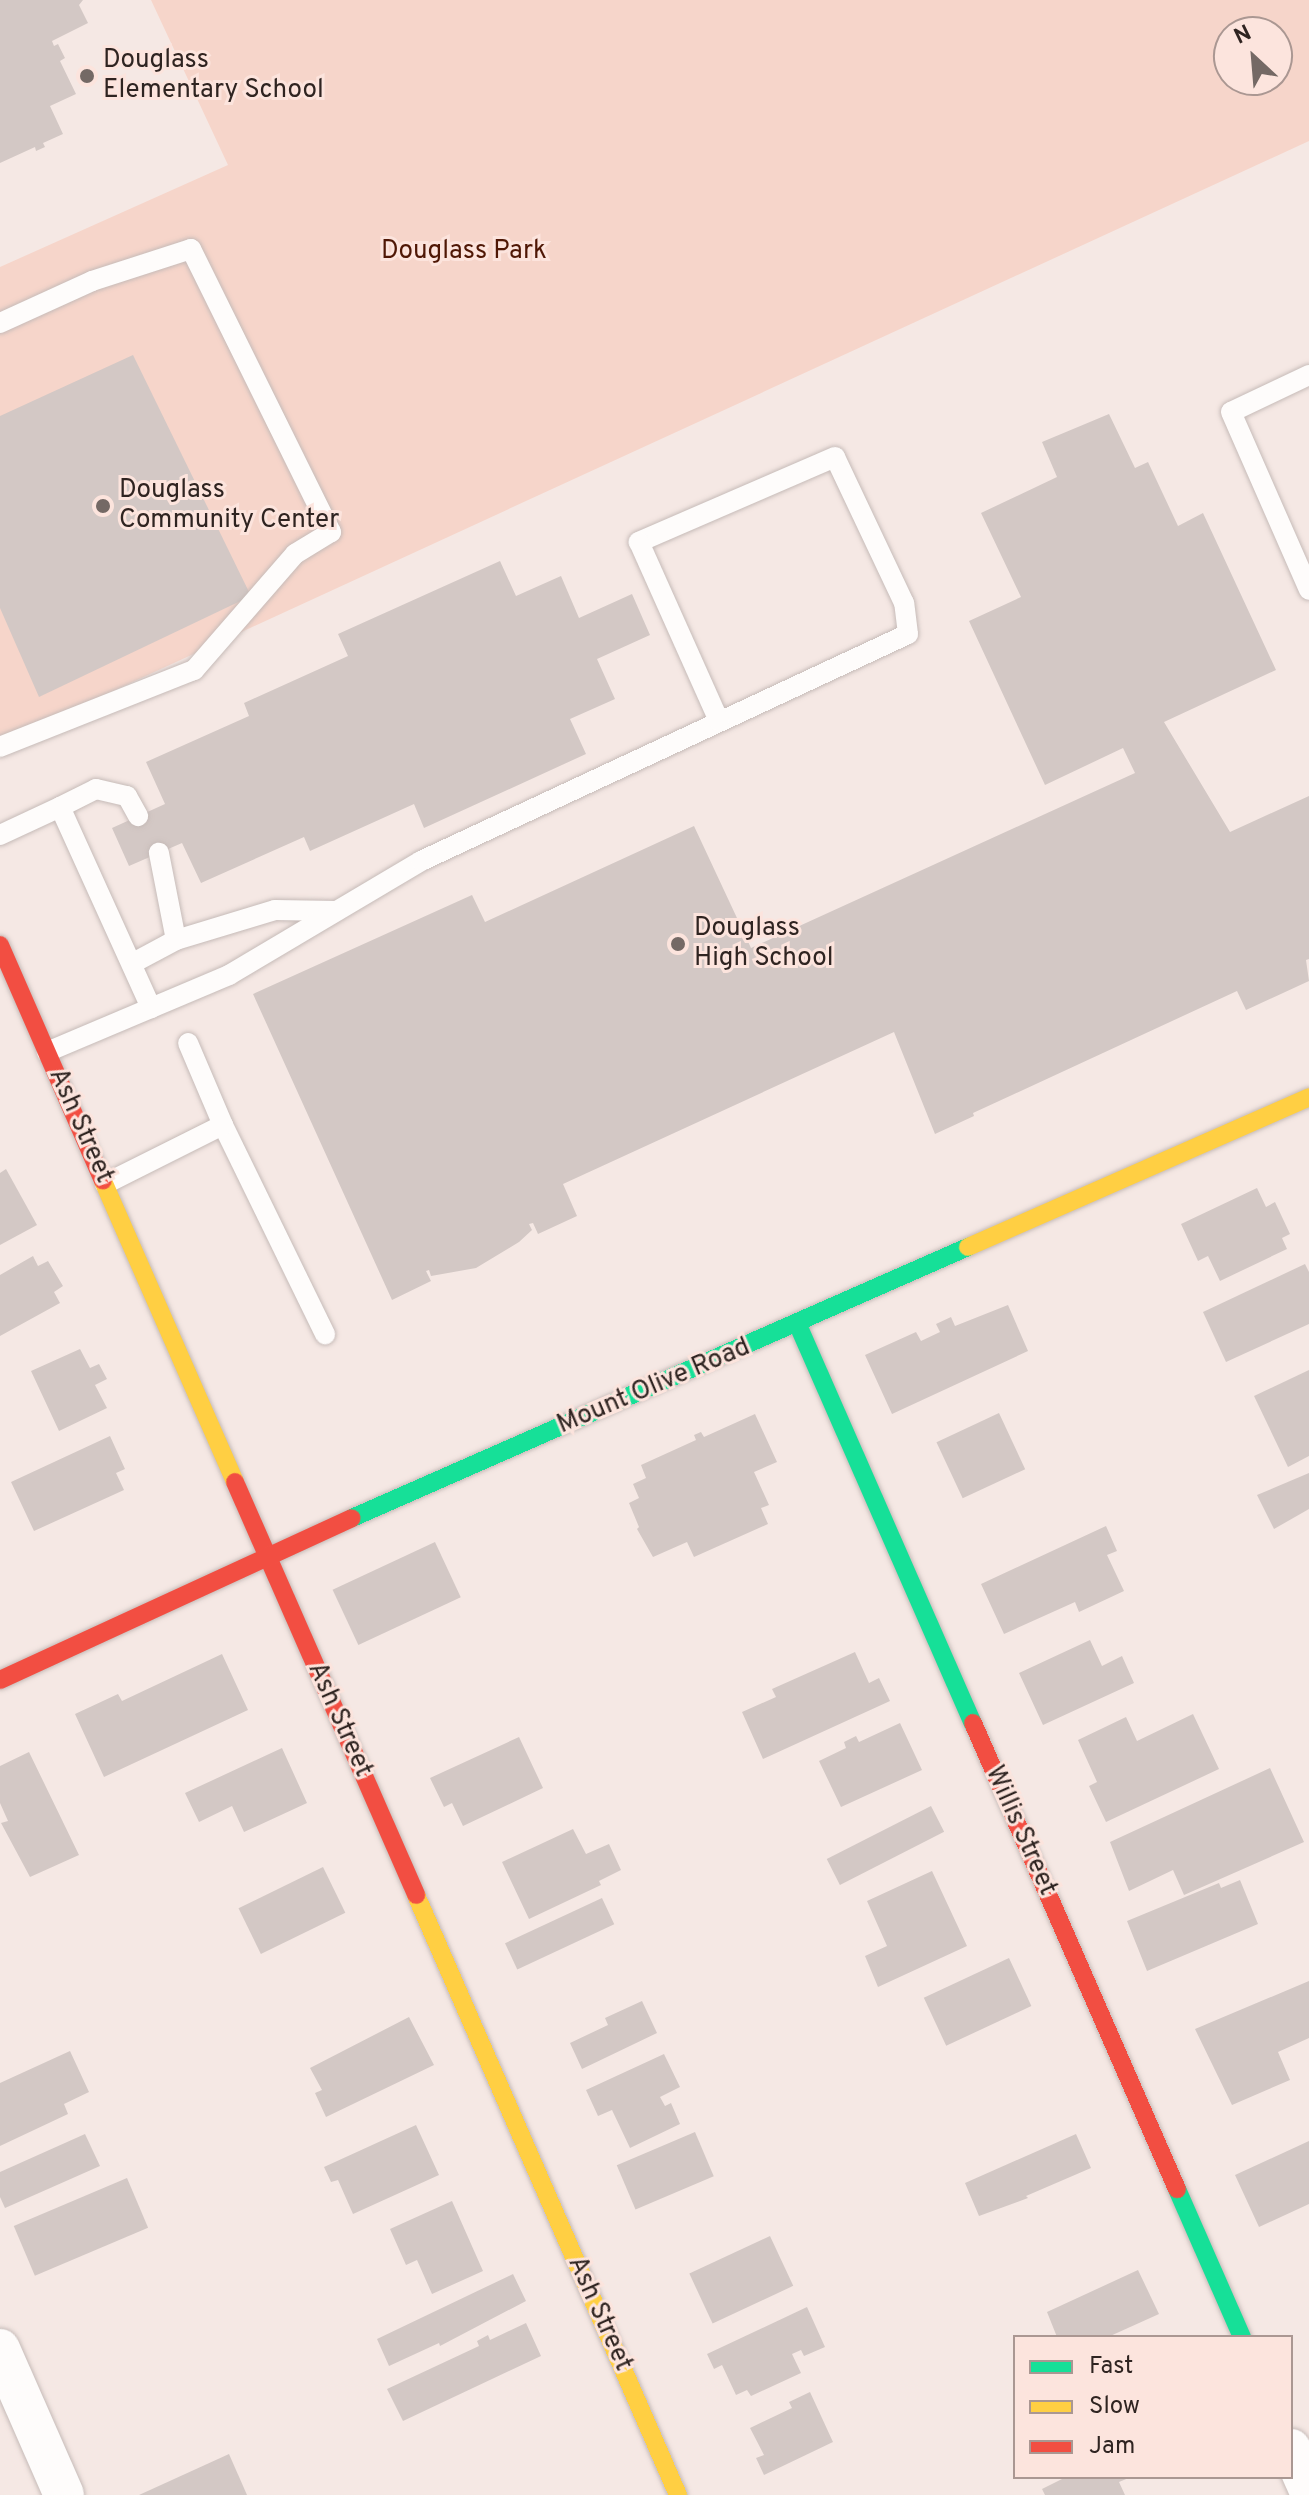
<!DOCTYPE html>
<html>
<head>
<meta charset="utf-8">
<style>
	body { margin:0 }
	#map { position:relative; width:1309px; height:2495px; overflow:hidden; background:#f5e8e4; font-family:Overpass,sans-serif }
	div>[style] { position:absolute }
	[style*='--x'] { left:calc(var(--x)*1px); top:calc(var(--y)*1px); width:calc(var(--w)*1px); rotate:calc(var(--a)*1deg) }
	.green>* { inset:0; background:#f6d5ca }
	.building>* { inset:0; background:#d3c8c5; transform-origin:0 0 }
	.roads { filter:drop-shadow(0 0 2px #c6bbb8) drop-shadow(0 0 2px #c6bbb8) }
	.lane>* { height:20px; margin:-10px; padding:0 10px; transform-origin:10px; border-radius:10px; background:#fefcfb }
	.street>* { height:40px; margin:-20px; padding:0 20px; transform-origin:20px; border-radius:20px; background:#fefcfb }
	.fast>* { height:18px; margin:-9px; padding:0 9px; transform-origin:9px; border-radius:9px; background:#16e098 }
	.slow>* { height:18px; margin:-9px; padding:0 9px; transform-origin:9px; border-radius:9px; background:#ffcf43 }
	.jam>* { height:18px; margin:-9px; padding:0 9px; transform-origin:9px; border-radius:9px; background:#f24e42 }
	.dots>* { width:22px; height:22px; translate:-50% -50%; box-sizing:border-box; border:4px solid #fce4dd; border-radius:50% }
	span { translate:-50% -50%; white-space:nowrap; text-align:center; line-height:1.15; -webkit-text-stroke:6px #fce4dd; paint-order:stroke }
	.poi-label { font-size:26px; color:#2f2421 }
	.left { translate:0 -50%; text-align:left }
	.park-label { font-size:26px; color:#4f1705 }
	.street-label { font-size:26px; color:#2f2421 }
	.legend { position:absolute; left:1013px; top:2335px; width:280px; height:144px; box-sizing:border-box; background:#fce4dd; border:2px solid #aa9792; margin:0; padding:10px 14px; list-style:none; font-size:24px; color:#2f2421 }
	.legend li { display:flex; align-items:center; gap:16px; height:40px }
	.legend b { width:40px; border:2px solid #aa9792 }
	.north { position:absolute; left:1213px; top:16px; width:80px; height:80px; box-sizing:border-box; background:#fce4dd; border:2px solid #aa9792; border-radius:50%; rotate:334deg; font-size:22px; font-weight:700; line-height:32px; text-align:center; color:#2f2421 }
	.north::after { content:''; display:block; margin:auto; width:28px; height:36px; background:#746965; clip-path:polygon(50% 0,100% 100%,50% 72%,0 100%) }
</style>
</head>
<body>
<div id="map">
	<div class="green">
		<i style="clip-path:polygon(evenodd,151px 0,1309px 0,1309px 141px,0 743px,0 267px,228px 165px,151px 0,1229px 32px,1277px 32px,1277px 80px,1229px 80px,1229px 32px)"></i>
	</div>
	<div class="building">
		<i style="clip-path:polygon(0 0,83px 0,79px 5px,88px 23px,52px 41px,54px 46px,58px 44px,65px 58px,60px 61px,76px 94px,50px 106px,63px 134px,43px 143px,45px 147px,36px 151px,35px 147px,0 163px)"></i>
		<i style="clip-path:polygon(133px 355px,251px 596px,39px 697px,0 608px,0 416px)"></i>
		<i style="clip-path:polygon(1109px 414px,1135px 468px,1148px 462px,1178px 526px,1203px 513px,1276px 670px,1164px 722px,1230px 832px,1309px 796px,1309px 959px,1306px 960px,1309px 981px,1246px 1010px,1237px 991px,973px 1113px,974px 1116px,935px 1134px,894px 1032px,563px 1184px,577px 1216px,538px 1234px,533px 1223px,529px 1224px,532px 1230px,519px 1242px,476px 1268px,431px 1276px,429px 1270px,426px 1271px,431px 1281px,392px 1300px,253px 994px,472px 895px,485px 922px,694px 826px,751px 948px,1135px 773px,1123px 748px,1045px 785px,969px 621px,1021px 597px,981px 513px,1057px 477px,1042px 442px)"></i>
		<i style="clip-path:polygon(500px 561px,516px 596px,561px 576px,579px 618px,632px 594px,650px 635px,597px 659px,615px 699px,570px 719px,586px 754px,424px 828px,414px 804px,310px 851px,304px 837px,201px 883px,182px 843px,129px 866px,112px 828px,165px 804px,146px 762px,249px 716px,244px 703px,348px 656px,338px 634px)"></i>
		<i style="clip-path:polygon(6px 1169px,37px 1225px,0 1245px,0 1173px)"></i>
		<i style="clip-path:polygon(1257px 1188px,1266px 1207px,1275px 1202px,1290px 1234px,1282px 1238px,1287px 1249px,1220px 1281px,1208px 1256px,1198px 1261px,1181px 1224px)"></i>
		<i style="clip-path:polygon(33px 1256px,38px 1266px,48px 1261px,63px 1286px,54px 1292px,60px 1303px,0 1336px,0 1275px)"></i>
		<i style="clip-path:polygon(1305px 1264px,1309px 1272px,1309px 1324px,1226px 1362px,1203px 1312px)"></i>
		<i style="clip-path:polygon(1008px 1305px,1028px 1351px,892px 1414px,865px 1355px,916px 1332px,921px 1341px,940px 1332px,936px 1324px,951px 1317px,955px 1326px)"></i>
		<i style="clip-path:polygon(80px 1349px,90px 1368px,99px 1364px,107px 1379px,95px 1385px,107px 1408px,59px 1431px,31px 1371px)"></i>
		<i style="clip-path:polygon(1309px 1370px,1309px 1456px,1288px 1467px,1254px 1396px)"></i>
		<i style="left:999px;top:1413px;width:62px;height:69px;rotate:65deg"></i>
		<i style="clip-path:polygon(755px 1414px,777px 1462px,754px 1472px,769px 1505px,761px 1508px,768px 1524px,694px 1557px,687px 1542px,653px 1557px,637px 1529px,639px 1527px,629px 1503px,639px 1498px,633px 1484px,646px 1478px,641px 1465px,696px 1440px,694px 1435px,701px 1432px,704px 1437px)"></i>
		<i style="clip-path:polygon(110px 1436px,125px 1469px,116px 1473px,124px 1490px,34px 1531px,11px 1482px)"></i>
		<i style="clip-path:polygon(1309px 1473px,1309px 1509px,1274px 1529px,1257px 1495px)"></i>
		<i style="clip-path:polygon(1106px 1526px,1117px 1551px,1107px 1555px,1124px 1591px,1079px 1612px,1075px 1602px,1004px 1634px,981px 1584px)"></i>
		<i style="left:435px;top:1542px;width:61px;height:113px;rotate:65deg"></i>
		<i style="clip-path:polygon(1090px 1640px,1102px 1666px,1122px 1656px,1134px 1683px,1043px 1725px,1019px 1673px)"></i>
		<i style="clip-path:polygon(855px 1652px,869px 1683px,879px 1678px,890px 1701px,763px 1759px,742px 1712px,776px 1697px,772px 1689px)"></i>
		<i style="clip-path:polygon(222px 1654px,248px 1710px,104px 1777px,75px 1714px,118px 1694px,122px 1701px)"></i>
		<i style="clip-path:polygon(1193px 1714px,1219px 1769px,1106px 1822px,1089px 1786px,1097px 1782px,1078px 1740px,1126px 1717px,1137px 1741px)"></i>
		<i style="clip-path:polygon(900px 1723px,922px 1770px,841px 1807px,819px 1761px,846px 1748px,844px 1742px,856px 1736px,859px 1742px)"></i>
		<i style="clip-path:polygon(519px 1737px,543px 1788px,463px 1826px,452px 1803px,444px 1807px,430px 1778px)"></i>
		<i style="clip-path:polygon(282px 1748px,307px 1803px,244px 1832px,232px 1806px,199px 1822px,185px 1793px)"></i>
		<i style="clip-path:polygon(29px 1752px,79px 1855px,30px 1877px,1px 1823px,8px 1821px,0 1803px,0 1766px)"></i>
		<i style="clip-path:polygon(1270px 1768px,1304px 1842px,1184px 1895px,1173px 1870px,1129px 1891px,1110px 1842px)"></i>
		<i style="left:931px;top:1806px;width:29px;height:117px;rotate:63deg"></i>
		<i style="clip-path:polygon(573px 1829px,586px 1854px,609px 1844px,621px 1870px,599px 1881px,601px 1885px,529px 1919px,502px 1862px)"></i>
		<i style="left:323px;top:1867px;width:51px;height:94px;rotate:64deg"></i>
		<i style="clip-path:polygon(932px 1871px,967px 1946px,878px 1987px,865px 1956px,887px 1946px,867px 1901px)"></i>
		<i style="clip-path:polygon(1240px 1880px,1258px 1924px,1147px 1971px,1127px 1921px,1219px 1883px,1221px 1888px)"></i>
		<i style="left:602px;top:1898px;width:29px;height:107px;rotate:65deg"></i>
		<i style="left:1009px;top:1958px;width:53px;height:94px;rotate:65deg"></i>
		<i style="clip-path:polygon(1309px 1981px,1309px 2038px,1278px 2052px,1290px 2080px,1232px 2105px,1195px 2029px)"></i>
		<i style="clip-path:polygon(642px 2001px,657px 2033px,582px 2069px,570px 2043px,608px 2025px,605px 2018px)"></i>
		<i style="clip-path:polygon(409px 2017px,434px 2065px,326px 2117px,315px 2093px,322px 2090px,310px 2068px)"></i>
		<i style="clip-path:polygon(70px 2051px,89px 2092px,64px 2104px,68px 2114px,0 2146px,0 2083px)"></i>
		<i style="clip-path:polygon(664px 2054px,680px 2087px,660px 2097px,665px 2106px,671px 2103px,680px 2124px,630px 2148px,612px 2110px,598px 2116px,586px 2090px)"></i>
		<i style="clip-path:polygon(416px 2125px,439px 2175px,353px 2214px,338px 2180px,331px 2182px,324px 2167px)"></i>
		<i style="left:695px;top:2132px;width:48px;height:85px;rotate:67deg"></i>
		<i style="clip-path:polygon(85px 2134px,100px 2166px,5px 2208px,0 2197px,0 2172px)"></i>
		<i style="clip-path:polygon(1076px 2134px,1091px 2168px,1026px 2196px,1028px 2198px,979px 2216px,965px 2183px)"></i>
		<i style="clip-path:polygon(1309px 2141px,1309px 2204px,1259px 2227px,1235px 2175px)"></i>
		<i style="left:127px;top:2178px;width:54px;height:123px;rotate:67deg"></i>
		<i style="clip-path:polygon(452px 2201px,483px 2271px,432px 2294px,417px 2260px,406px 2265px,390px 2229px)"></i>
		<i style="left:770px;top:2236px;width:55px;height:89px;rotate:65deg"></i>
		<i style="clip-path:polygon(1138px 2270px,1159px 2314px,1108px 2337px,1057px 2337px,1047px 2312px)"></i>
		<i style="clip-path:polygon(513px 2274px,526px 2301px,440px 2346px,439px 2343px,389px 2366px,377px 2339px)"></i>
		<i style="clip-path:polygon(807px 2307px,825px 2347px,804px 2356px,801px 2350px,792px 2354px,801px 2373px,751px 2396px,747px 2390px,736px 2395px,722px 2365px,714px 2369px,707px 2354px)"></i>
		<i style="clip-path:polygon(526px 2323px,541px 2356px,403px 2421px,387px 2389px,479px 2346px,477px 2341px,488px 2335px,490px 2340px)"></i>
		<i style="clip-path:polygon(810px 2392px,833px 2442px,764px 2475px,756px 2458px,764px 2455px,750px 2428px,792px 2408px,789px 2402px)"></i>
		<i style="clip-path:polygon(229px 2454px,247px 2495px,139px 2495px)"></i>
		<i style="clip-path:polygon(1066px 2477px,1131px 2477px,1119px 2482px,1125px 2495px,1045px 2495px,1042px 2489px)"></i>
	</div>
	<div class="roads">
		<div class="lane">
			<i style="--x:0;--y:323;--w:101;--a:-24.5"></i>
			<i style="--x:92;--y:281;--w:104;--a:-17.9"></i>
			<i style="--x:191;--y:249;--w:316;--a:63.7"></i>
			<i style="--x:331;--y:532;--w:42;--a:148.6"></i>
			<i style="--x:295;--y:554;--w:154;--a:131"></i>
			<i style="--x:194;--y:670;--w:209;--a:158.4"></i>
			<i style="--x:1309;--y:375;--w:86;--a:154.6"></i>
			<i style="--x:1231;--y:412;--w:194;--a:66.3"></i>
			<i style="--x:60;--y:807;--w:40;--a:-26.6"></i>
			<i style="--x:96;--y:789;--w:32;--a:13"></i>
			<i style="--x:127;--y:796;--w:23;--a:61"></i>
			<i style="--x:0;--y:835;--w:66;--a:-25"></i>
			<i style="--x:60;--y:807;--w:221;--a:65.6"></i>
			<i style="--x:176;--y:940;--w:103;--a:-16.9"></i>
			<i style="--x:275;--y:910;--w:61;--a:0.9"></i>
			<i style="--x:133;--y:963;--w:49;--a:-28.1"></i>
			<i style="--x:176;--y:940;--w:89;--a:-101.1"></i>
			<i style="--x:47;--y:1052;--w:198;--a:-22.9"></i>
			<i style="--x:229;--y:975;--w:223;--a:-30.7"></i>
			<i style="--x:421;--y:861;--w:537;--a:-24.99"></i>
			<i style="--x:908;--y:634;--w:31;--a:-97"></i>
			<i style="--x:904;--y:603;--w:161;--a:-115.3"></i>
			<i style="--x:835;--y:457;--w:214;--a:156.6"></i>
			<i style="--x:639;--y:542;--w:196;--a:65.9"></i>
			<i style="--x:223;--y:1125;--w:233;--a:64"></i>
			<i style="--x:105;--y:1184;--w:132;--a:-26.6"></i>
			<i style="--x:223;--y:1125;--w:89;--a:-113.1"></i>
		</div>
		<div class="street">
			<i style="--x:0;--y:2349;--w:159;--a:66.3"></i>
			<i style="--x:1291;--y:2449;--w:45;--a:66.3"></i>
		</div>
		<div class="fast">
			<i style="--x:798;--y:1325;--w:435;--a:66.3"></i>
			<i style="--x:352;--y:1518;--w:673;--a:-23.75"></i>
			<i style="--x:1177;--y:2189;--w:162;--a:66.3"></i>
		</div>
		<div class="slow">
			<i style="--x:103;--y:1181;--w:329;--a:66.3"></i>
			<i style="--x:968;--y:1247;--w:373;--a:-23.7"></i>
			<i style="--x:416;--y:1895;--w:655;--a:66.41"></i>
		</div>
		<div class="jam">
			<i style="--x:0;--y:945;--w:257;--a:66.4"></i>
			<i style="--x:235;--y:1482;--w:451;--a:66.3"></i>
			<i style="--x:0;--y:1680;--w:387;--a:-24.7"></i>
			<i style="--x:973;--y:1723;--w:509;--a:66.36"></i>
		</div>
	</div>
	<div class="dots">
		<i style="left:87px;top:76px;background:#746965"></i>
		<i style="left:103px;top:506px;background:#746965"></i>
		<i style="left:678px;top:944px;background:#746965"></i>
	</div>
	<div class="poi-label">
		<span class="left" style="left:103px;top:76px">Douglass<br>Elementary School</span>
		<span class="left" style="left:119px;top:506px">Douglass<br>Community Center</span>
		<span class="left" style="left:694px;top:944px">Douglass<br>High School</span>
	</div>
	<div class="park-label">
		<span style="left:464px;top:252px">Douglass Park</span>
	</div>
	<div class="street-label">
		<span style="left:80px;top:1126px;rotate:66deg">Ash Street</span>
		<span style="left:654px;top:1387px;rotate:-23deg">Mount Olive Road</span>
		<span style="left:339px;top:1720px;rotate:66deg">Ash Street</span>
		<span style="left:1020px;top:1831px;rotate:66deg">Willis Street</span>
		<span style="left:599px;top:2314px;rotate:66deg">Ash Street</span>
	</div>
	<ul class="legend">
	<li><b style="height:10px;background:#16e098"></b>Fast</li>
	<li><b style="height:10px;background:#ffcf43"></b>Slow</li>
	<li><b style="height:10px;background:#f24e42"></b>Jam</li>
	</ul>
	<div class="north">N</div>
</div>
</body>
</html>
